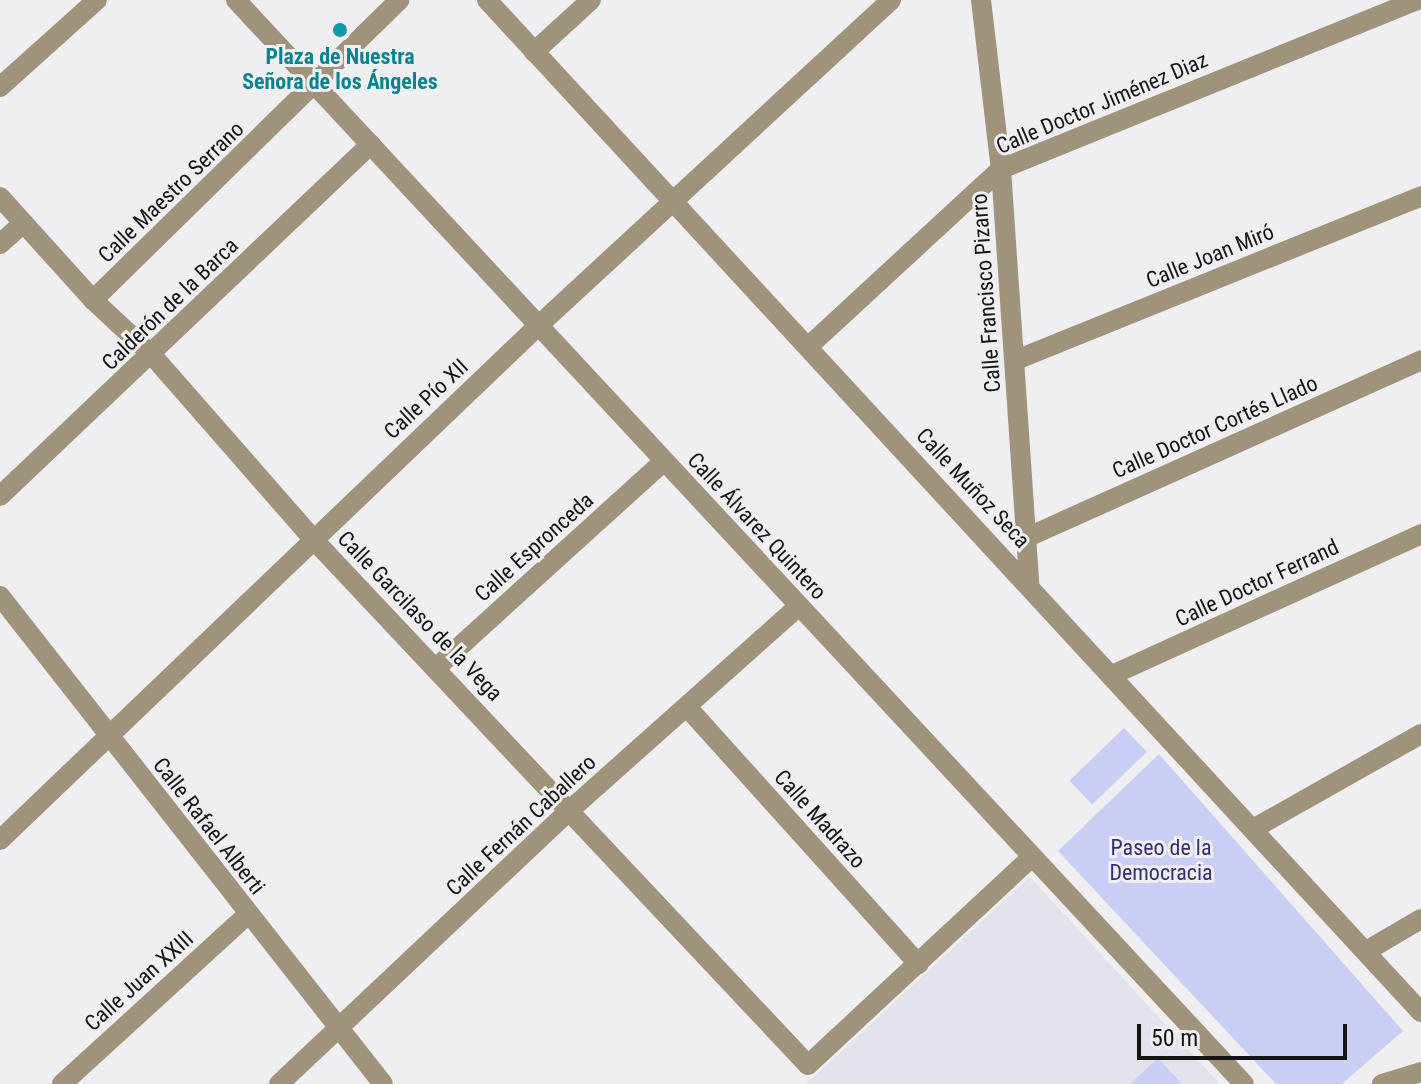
<!DOCTYPE html>
<html>
<head>
<meta charset="utf-8">
<style>
	body { margin:0 }
	#map { position:relative; width:1421px; height:1084px; overflow:hidden; background:#efeff1; font-family:"Roboto Condensed",sans-serif }
	div>[style] { position:absolute }
	[style*='--x'] { left:calc(var(--x)*1px); top:calc(var(--y)*1px); width:calc(var(--w)*1px); rotate:calc(var(--a)*1deg) }
	.built>* { inset:0; background:#e1e2eb }
	.green>* { inset:0; background:#cbcef4; transform-origin:0 0 }
	.street>* { height:20px; margin:-10px; padding:0 10px; transform-origin:10px; border-radius:10px; background:#9f937c }
	.dots>* { width:22px; height:22px; translate:-50% -50%; box-sizing:border-box; border:4px solid #efeff1; border-radius:50% }
	span { translate:-50% -50%; white-space:nowrap; text-align:center; line-height:1.15; -webkit-text-stroke:6px #efeff1; paint-order:stroke }
	.culture-label { font-size:22px; color:#0d838f; font-weight:700 }
	.street-label { font-size:22px; color:#151516 }
	.park-label { font-size:22px; color:#332f71 }
	.scale { position:absolute; left:1137px; top:1024px; width:210px; height:36px; box-sizing:border-box; border:4px solid #151516; border-top:0; padding-left:10px; font-size:24px; line-height:28px; white-space:nowrap; color:#151516; -webkit-text-stroke:6px #efeff1; paint-order:stroke }
</style>
</head>
<body>
<div id="map">
	<div class="built">
		<i style="clip-path:polygon(1030px 877px,1220px 1084px,806px 1084px)"></i>
	</div>
	<div class="green">
		<i style="left:1124px;top:728px;width:33px;height:76px;rotate:46deg"></i>
		<i style="clip-path:polygon(1159px 754px,1403px 1031px,1342px 1084px,1276px 1084px,1058px 851px)"></i>
		<i style="clip-path:polygon(1158px 1058px,1182px 1084px,1130px 1084px)"></i>
	</div>
	<div class="street">
		<i style="--x:236;--y:0;--w:1480;--a:47.08"></i>
		<i style="--x:487;--y:0;--w:1377;--a:47.3"></i>
		<i style="--x:981;--y:0;--w:170;--a:83.3"></i>
		<i style="--x:1001;--y:169;--w:416;--a:86.1"></i>
		<i style="--x:534;--y:52;--w:77;--a:-42.4"></i>
		<i style="--x:0;--y:87;--w:130;--a:-41.9"></i>
		<i style="--x:0;--y:197;--w:139;--a:47.9"></i>
		<i style="--x:93;--y:300;--w:81;--a:43"></i>
		<i style="--x:152;--y:355;--w:244;--a:48.8"></i>
		<i style="--x:313;--y:539;--w:722;--a:46.74"></i>
		<i style="--x:808;--y:1065;--w:303;--a:-42.9"></i>
		<i style="--x:0;--y:244;--w:31;--a:-42"></i>
		<i style="--x:93;--y:300;--w:429;--a:-44.4"></i>
		<i style="--x:809;--y:346;--w:261;--a:-42.7"></i>
		<i style="--x:1001;--y:169;--w:450;--a:-22.1"></i>
		<i style="--x:1016;--y:360;--w:437;--a:-22"></i>
		<i style="--x:0;--y:496;--w:511;--a:-43.49"></i>
		<i style="--x:1028;--y:537;--w:431;--a:-24.2"></i>
		<i style="--x:0;--y:596;--w:620;--a:51.87"></i>
		<i style="--x:437;--y:667;--w:305;--a:-42.2"></i>
		<i style="--x:1112;--y:675;--w:340;--a:-24.5"></i>
		<i style="--x:687;--y:707;--w:346;--a:48"></i>
		<i style="--x:1253;--y:829;--w:193;--a:-29.5"></i>
		<i style="--x:0;--y:840;--w:745;--a:-43.7"></i>
		<i style="--x:539;--y:325;--w:479;--a:-42.7"></i>
		<i style="--x:1368;--y:950;--w:61;--a:-30.3"></i>
		<i style="--x:62;--y:1084;--w:252;--a:-42.4"></i>
		<i style="--x:279;--y:1084;--w:400;--a:-43.3"></i>
		<i style="--x:570;--y:810;--w:307;--a:-41.7"></i>
		<i style="--x:1382;--y:1084;--w:41;--a:-17.1"></i>
	</div>
	<div class="dots">
		<i style="left:340px;top:30px;background:#0f9aa8"></i>
	</div>
	<div class="culture-label">
		<span style="left:340px;top:69px">Plaza de Nuestra<br>Señora de los Ángeles</span>
	</div>
	<div class="street-label">
		<span style="left:1102px;top:103px;rotate:-23deg">Calle Doctor Jiménez Diaz</span>
		<span style="left:171px;top:192px;rotate:-44deg">Calle Maestro Serrano</span>
		<span style="left:1210px;top:256px;rotate:-22deg">Calle Joan Miró</span>
		<span style="left:986px;top:293px;rotate:-94deg">Calle Francisco Pizarro</span>
		<span style="left:170px;top:304px;rotate:-44deg">Calderón de la Barca</span>
		<span style="left:426px;top:399px;rotate:-43deg">Calle Pío XII</span>
		<span style="left:1215px;top:427px;rotate:-24deg">Calle Doctor Cortés Llado</span>
		<span style="left:973px;top:488px;rotate:47deg">Calle Muñoz Seca</span>
		<span style="left:757px;top:526px;rotate:47deg">Calle Álvarez Quintero</span>
		<span style="left:534px;top:547px;rotate:-42deg">Calle Espronceda</span>
		<span style="left:1257px;top:583px;rotate:-25deg">Calle Doctor Ferrand</span>
		<span style="left:420px;top:616px;rotate:46deg">Calle Garcilaso de la Vega</span>
		<span style="left:820px;top:819px;rotate:48deg">Calle Madrazo</span>
		<span style="left:521px;top:825px;rotate:-43deg">Calle Fernán Caballero</span>
		<span style="left:209px;top:826px;rotate:52deg">Calle Rafael Alberti</span>
		<span style="left:139px;top:981px;rotate:-42deg">Calle Juan XXIII</span>
	</div>
	<div class="park-label">
		<span style="left:1161px;top:860px">Paseo de la<br>Democracia</span>
	</div>
	<div class="scale">50 m</div>
</div>
</body>
</html>
